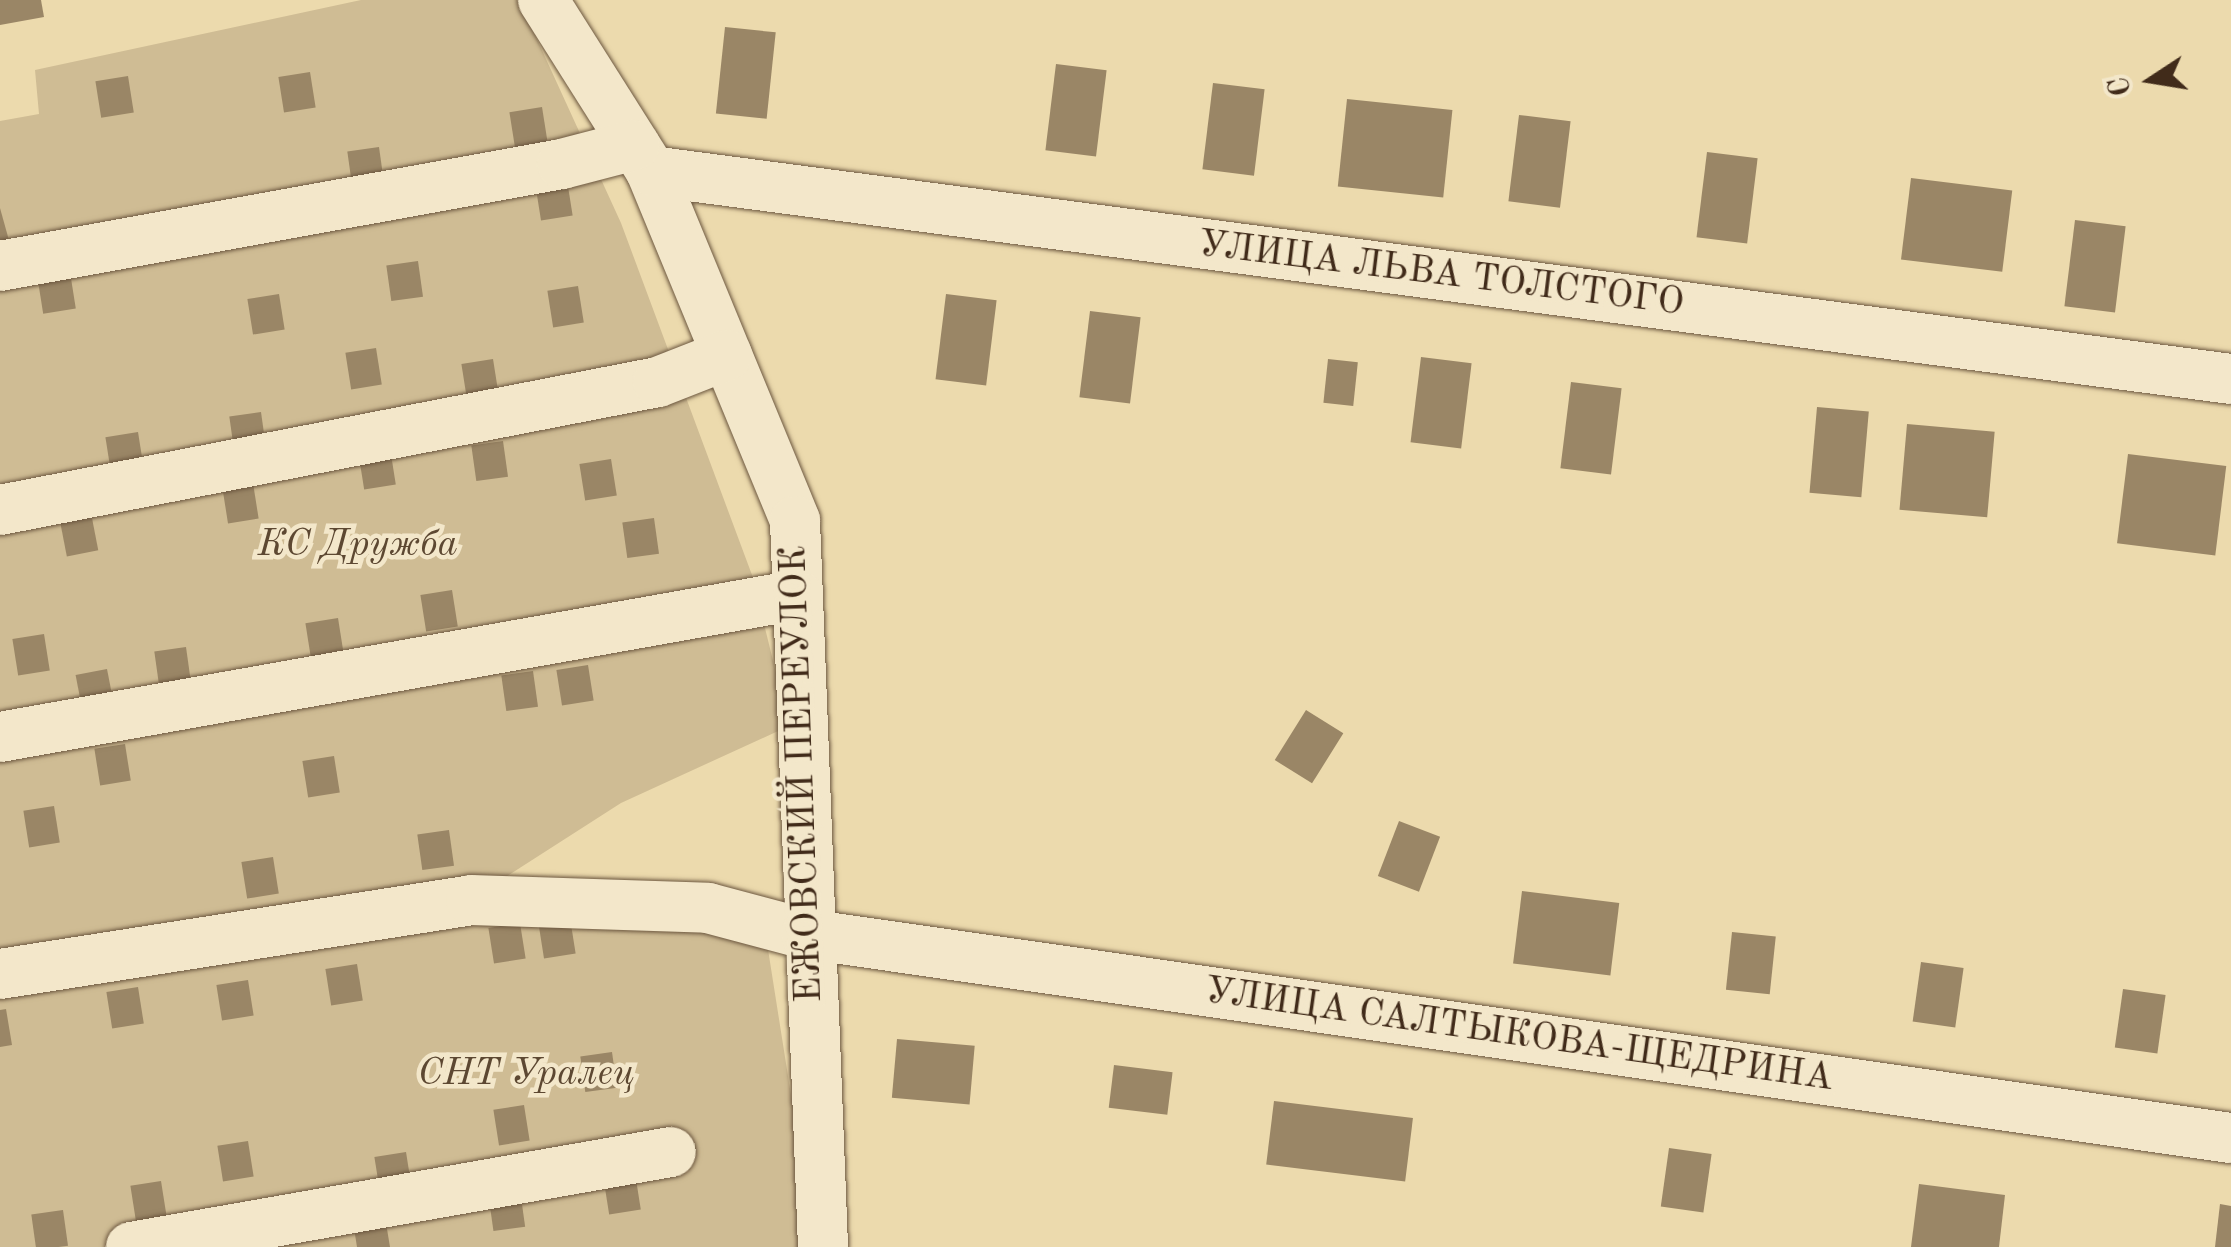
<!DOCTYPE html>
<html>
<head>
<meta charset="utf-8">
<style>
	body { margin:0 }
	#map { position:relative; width:2231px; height:1247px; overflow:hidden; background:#ecdaad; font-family:"Old Standard TT",serif }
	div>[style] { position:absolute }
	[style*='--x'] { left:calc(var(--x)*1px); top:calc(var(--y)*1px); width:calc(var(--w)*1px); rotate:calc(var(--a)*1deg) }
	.green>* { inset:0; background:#cfbc94 }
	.building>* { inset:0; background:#9a8666; transform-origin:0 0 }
	.roads { filter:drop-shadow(0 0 2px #6c573f) drop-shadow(0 0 2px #6c573f) }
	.minor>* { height:50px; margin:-25px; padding:0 25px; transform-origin:25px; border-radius:25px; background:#f3e7ca }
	span { translate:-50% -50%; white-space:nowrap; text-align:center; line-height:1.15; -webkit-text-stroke:9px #f3e7ca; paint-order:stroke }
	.street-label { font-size:38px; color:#412b1a }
	.park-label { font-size:38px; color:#5d4832; font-style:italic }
	.north { position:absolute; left:2101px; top:30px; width:100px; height:100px; -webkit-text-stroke:8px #f3e7ca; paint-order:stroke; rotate:258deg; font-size:28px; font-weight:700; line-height:40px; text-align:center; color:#412b1a }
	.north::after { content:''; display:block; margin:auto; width:35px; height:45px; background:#412b1a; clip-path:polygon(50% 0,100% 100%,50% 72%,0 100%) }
</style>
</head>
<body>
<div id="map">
	<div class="green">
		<i style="clip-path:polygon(361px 0,519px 0,621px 223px,752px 575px,789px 726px,621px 803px,473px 898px,708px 908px,767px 943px,815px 1247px,0 1247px,0 121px,39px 114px,35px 70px)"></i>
	</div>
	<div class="building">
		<i style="clip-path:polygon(0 0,41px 0,44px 17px,0 25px)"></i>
		<i style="left:725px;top:27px;width:51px;height:87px;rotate:6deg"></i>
		<i style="left:1056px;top:64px;width:51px;height:87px;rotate:7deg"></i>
		<i style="left:310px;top:72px;width:36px;height:32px;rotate:81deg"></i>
		<i style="left:128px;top:76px;width:37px;height:33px;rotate:81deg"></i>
		<i style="left:1213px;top:83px;width:52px;height:87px;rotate:7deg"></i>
		<i style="left:1347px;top:99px;width:106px;height:88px;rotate:6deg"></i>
		<i style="left:542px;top:107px;width:37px;height:33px;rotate:81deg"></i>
		<i style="left:1519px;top:115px;width:52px;height:87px;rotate:7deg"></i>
		<i style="left:379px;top:147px;width:36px;height:32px;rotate:82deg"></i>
		<i style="left:1707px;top:152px;width:51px;height:86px;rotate:7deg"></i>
		<i style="left:1911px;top:178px;width:102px;height:82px;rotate:7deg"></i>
		<i style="left:567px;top:180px;width:36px;height:32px;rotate:81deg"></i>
		<i style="clip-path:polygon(0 208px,10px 244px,0 246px)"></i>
		<i style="left:2075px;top:220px;width:51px;height:87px;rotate:7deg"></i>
		<i style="left:418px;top:261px;width:36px;height:32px;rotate:82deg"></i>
		<i style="left:70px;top:272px;width:37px;height:33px;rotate:81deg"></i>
		<i style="left:578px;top:286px;width:37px;height:31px;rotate:81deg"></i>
		<i style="left:279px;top:294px;width:36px;height:32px;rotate:81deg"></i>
		<i style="left:946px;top:294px;width:51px;height:86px;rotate:7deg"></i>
		<i style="left:1090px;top:311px;width:51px;height:87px;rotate:7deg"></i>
		<i style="left:376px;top:348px;width:37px;height:31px;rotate:81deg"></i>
		<i style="left:1421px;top:357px;width:51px;height:86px;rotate:7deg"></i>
		<i style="left:493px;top:359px;width:36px;height:32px;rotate:81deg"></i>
		<i style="left:1328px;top:359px;width:30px;height:44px;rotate:6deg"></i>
		<i style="left:1571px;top:382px;width:51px;height:87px;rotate:7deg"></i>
		<i style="left:1817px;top:407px;width:52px;height:86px;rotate:5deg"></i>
		<i style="left:261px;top:412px;width:37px;height:32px;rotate:82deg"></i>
		<i style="left:1907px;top:424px;width:88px;height:86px;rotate:5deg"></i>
		<i style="left:138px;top:432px;width:37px;height:33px;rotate:81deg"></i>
		<i style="left:503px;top:441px;width:36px;height:32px;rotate:82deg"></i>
		<i style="left:390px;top:448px;width:37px;height:32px;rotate:81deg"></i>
		<i style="left:2128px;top:454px;width:99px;height:90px;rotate:7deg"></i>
		<i style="left:611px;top:459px;width:37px;height:32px;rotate:81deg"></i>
		<i style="left:253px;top:483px;width:36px;height:31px;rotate:81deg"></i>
		<i style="left:91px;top:513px;width:38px;height:32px;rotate:79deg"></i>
		<i style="left:654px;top:518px;width:36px;height:32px;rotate:82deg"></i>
		<i style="left:452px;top:590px;width:37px;height:32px;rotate:81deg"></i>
		<i style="left:338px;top:618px;width:37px;height:33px;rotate:81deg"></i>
		<i style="left:44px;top:634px;width:37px;height:32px;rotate:81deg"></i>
		<i style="left:186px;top:647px;width:37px;height:32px;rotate:82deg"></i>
		<i style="left:588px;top:665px;width:36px;height:32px;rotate:81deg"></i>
		<i style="left:107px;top:669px;width:38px;height:32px;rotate:79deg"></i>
		<i style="left:533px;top:671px;width:36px;height:32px;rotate:82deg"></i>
		<i style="left:1306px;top:710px;width:44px;height:59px;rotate:32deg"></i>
		<i style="left:125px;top:744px;width:37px;height:31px;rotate:81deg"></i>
		<i style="left:334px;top:756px;width:37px;height:32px;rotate:81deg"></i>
		<i style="left:54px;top:806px;width:37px;height:31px;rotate:81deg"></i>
		<i style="left:1399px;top:821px;width:44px;height:59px;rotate:21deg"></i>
		<i style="left:449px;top:830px;width:36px;height:32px;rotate:82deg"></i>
		<i style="left:273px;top:857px;width:37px;height:32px;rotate:81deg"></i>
		<i style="left:1522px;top:891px;width:98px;height:73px;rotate:7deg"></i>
		<i style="left:570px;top:918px;width:36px;height:32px;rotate:81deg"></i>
		<i style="left:520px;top:923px;width:36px;height:32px;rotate:81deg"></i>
		<i style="left:1732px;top:932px;width:44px;height:58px;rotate:6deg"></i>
		<i style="left:1921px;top:962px;width:43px;height:60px;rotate:8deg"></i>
		<i style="left:357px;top:964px;width:37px;height:32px;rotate:81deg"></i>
		<i style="left:248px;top:980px;width:36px;height:32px;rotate:81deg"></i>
		<i style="left:138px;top:987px;width:37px;height:32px;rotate:81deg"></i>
		<i style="left:2123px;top:989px;width:43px;height:59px;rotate:8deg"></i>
		<i style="clip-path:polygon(6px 1009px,12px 1045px,0 1047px,0 1010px)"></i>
		<i style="left:897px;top:1039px;width:78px;height:59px;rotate:5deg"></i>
		<i style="left:612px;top:1052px;width:36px;height:32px;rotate:82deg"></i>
		<i style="left:1114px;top:1065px;width:59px;height:43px;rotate:7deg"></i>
		<i style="left:1274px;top:1101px;width:140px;height:64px;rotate:7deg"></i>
		<i style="left:524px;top:1105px;width:36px;height:31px;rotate:81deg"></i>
		<i style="left:248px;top:1141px;width:36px;height:31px;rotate:81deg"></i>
		<i style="left:1669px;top:1148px;width:43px;height:59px;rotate:8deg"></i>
		<i style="left:406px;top:1152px;width:37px;height:32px;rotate:81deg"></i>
		<i style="left:635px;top:1173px;width:37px;height:32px;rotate:81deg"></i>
		<i style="left:161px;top:1181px;width:36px;height:31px;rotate:81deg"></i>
		<i style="clip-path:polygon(1919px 1184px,2005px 1195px,1999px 1247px,1911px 1247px)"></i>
		<i style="left:520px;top:1190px;width:37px;height:32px;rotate:82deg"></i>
		<i style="clip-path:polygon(2220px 1204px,2231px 1206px,2231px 1247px,2215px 1247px)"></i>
		<i style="left:63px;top:1210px;width:36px;height:32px;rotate:82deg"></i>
		<i style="clip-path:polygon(385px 1217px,390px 1247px,357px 1247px,353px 1222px)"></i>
	</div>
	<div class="roads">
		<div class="minor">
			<i style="--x:543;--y:0;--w:202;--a:57.7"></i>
			<i style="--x:651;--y:171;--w:378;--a:67.6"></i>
			<i style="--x:795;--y:521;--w:727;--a:87.79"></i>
			<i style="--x:651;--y:171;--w:1594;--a:7.5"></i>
			<i style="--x:0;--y:266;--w:571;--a:-10.29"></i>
			<i style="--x:562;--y:164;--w:75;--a:-14.6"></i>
			<i style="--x:0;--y:510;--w:670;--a:-11.01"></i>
			<i style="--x:658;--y:382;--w:74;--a:-21.4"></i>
			<i style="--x:0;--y:737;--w:810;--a:-10.1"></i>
			<i style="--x:0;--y:974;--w:477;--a:-8.9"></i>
			<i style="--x:471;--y:900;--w:237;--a:1.9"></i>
			<i style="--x:708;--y:908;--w:101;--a:14.9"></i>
			<i style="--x:806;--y:934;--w:1440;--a:8.15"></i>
			<i style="--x:131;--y:1247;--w:548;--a:-9.98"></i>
		</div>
	</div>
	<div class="street-label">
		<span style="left:1441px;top:275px;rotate:7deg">УЛИЦА ЛЬВА ТОЛСТОГО</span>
		<span style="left:803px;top:774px;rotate:-92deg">ЕЖОВСКИЙ ПЕРЕУЛОК</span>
		<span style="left:1519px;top:1036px;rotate:8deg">УЛИЦА САЛТЫКОВА-ЩЕДРИНА</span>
	</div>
	<div class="park-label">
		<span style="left:358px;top:546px">КС Дружба</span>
		<span style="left:526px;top:1075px">СНТ Уралец</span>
	</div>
	<div class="north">С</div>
</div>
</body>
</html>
